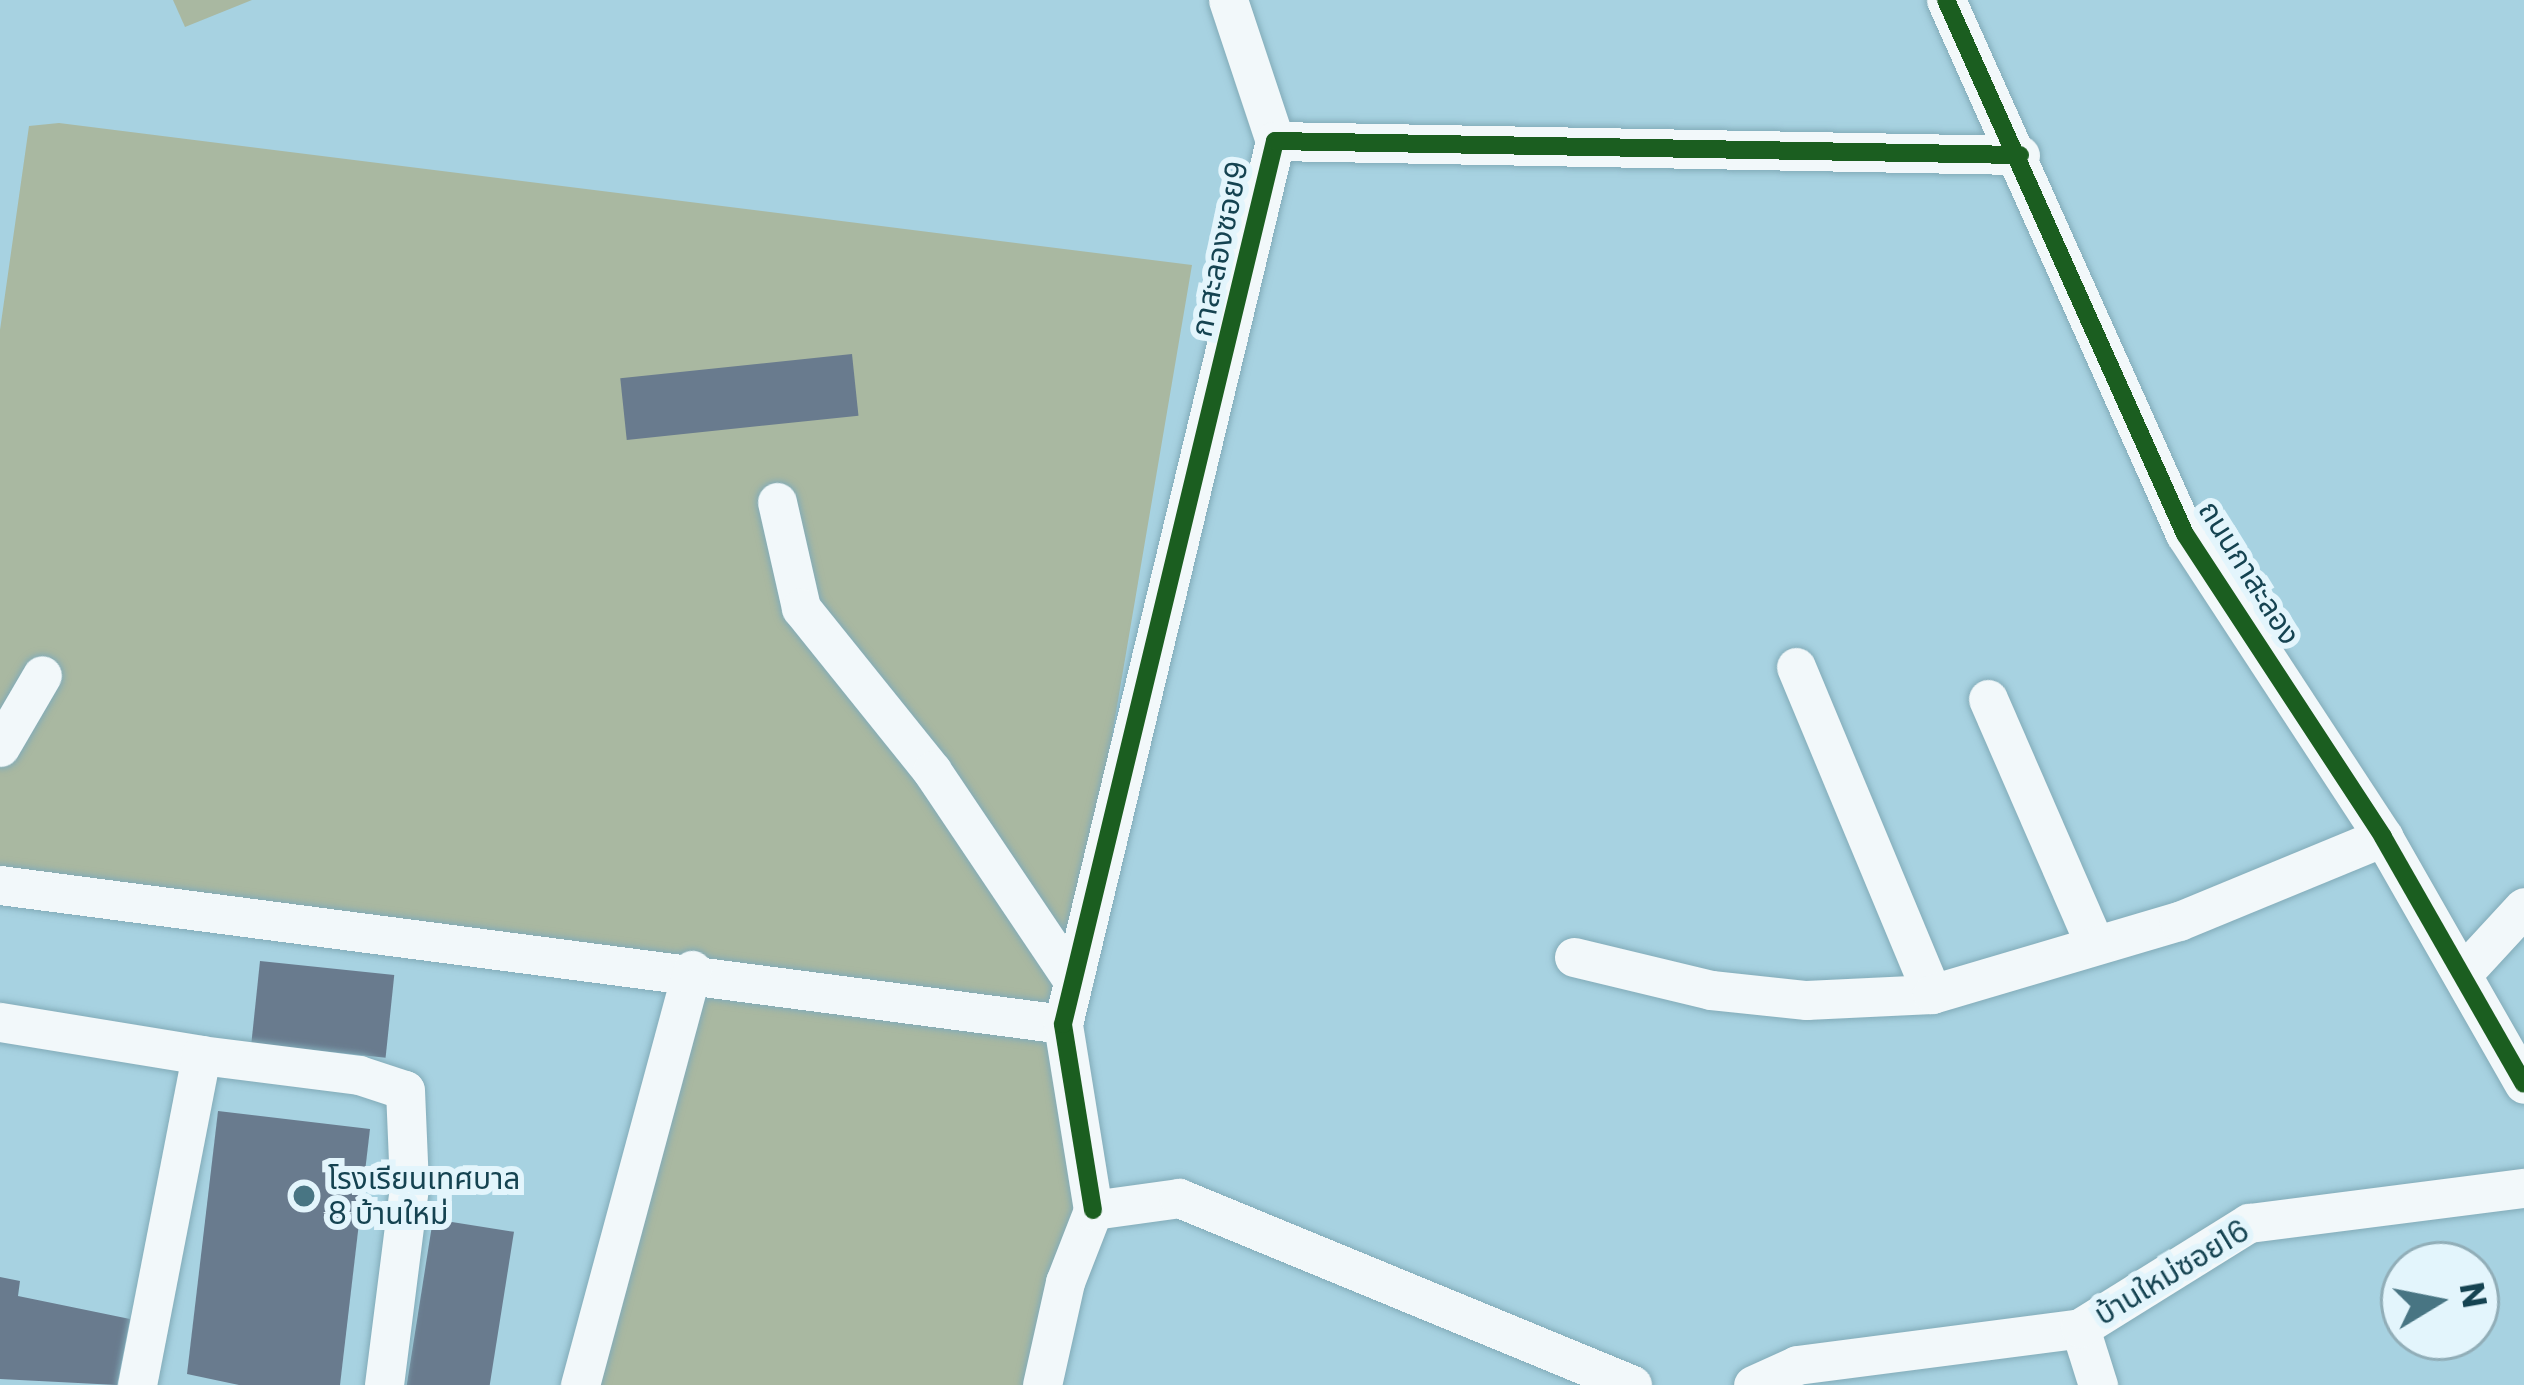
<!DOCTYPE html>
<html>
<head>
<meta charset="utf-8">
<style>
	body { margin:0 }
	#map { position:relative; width:2524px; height:1385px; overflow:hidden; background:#a7d2e1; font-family:Poppins,"Noto Sans Thai",sans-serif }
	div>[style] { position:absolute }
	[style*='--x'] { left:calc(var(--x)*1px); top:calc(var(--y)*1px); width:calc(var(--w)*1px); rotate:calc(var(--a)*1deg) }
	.green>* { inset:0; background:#a9b8a1 }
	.building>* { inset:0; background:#697b8e; transform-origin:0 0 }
	.roads { filter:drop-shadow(0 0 3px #82abb8) drop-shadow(0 0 3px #82abb8) }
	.minor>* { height:39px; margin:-19.5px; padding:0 19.5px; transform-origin:19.5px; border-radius:19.5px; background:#f2f8fa }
	.cycleway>* { height:18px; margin:-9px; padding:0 9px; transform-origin:9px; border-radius:9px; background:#1b5e20 }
	.dots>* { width:33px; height:33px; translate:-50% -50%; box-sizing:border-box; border:6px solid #e3f5fc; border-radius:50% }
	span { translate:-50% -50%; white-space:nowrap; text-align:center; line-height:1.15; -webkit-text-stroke:12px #e3f5fc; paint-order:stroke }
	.street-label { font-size:30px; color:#154351 }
	.poi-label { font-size:30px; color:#154351 }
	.left { translate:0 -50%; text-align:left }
	.north { position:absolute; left:2380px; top:1241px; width:120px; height:120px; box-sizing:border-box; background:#e3f5fc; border:3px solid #91aeb8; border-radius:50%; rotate:80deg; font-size:33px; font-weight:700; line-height:48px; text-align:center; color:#154351 }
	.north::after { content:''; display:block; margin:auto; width:42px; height:54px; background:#487583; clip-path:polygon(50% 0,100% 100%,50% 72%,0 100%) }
</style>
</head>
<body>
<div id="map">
	<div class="green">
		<i style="clip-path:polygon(173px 0,252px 0,185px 27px)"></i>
		<i style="clip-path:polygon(59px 123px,1192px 265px,1063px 1024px,1093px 1210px,1042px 1385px,576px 1385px,690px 977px,0 885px,0 330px,29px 126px)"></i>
	</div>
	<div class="building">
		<i style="left:852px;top:354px;width:62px;height:233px;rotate:84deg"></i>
		<i style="left:260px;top:961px;width:135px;height:83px;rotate:6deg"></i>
		<i style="clip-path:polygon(218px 1111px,370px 1129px,340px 1385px,239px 1385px,187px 1374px)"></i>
		<i style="left:433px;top:1219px;width:82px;height:168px;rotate:9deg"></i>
		<i style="clip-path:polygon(0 1277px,20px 1281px,18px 1296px,130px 1319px,117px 1385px,0 1379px)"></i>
	</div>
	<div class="roads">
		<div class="minor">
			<i style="--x:1228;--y:0;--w:149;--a:71.6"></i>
			<i style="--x:1946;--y:0;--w:585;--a:65.89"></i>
			<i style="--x:2185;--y:534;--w:362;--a:56.8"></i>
			<i style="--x:2383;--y:837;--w:284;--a:60.3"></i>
			<i style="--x:777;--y:502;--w:109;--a:77.2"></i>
			<i style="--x:801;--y:608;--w:209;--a:51.2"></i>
			<i style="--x:932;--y:771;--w:253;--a:56.1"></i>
			<i style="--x:1796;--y:667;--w:354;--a:67.4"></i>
			<i style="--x:1988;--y:699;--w:264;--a:66.5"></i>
			<i style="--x:0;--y:747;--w:83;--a:-59.7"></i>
			<i style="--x:0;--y:885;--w:1072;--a:7.45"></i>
			<i style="--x:1574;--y:957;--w:141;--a:13.5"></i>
			<i style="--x:1711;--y:990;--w:96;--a:6"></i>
			<i style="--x:1806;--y:1000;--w:126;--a:-2.7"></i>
			<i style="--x:1932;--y:994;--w:258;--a:-16.5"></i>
			<i style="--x:2179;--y:921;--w:221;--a:-22.4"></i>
			<i style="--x:2464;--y:972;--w:88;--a:-47.3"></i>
			<i style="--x:0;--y:1022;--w:204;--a:9.3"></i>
			<i style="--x:1093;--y:1210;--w:188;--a:-99.2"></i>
			<i style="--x:1063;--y:1024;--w:908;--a:-76.5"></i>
			<i style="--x:1275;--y:141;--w:745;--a:1.08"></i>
			<i style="--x:2080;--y:1328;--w:60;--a:72.5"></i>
			<i style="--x:137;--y:1385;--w:336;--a:-79"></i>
			<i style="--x:201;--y:1055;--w:159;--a:7.2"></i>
			<i style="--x:359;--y:1075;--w:48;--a:18.1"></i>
			<i style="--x:405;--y:1090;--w:97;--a:87.6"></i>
			<i style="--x:409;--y:1187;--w:200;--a:97.2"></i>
			<i style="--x:580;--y:1385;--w:430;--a:-74.9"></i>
			<i style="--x:1042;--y:1385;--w:106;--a:-77.4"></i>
			<i style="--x:1065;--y:1282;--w:77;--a:-68.7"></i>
			<i style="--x:1093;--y:1210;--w:87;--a:-7.9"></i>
			<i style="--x:1179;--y:1198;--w:490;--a:22.4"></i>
			<i style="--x:1753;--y:1385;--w:48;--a:-24.4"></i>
			<i style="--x:1797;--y:1365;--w:285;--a:-7.4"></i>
			<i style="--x:2080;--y:1328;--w:199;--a:-31.9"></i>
			<i style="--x:2249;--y:1223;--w:277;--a:-7.3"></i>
		</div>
	</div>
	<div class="cycleway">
		<i style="--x:1946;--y:0;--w:585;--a:65.89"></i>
		<i style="--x:2185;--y:534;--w:362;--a:56.8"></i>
		<i style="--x:2383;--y:837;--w:284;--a:60.3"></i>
		<i style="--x:1093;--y:1210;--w:188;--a:-99.2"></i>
		<i style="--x:1063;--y:1024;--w:908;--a:-76.5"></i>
		<i style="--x:1275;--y:141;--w:745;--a:1.08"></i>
	</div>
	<div class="dots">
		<i style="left:304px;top:1196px;background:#487583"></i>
	</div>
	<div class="street-label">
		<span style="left:1220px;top:249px;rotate:-78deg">กาสะลองซอย9</span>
		<span style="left:2249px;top:573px;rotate:58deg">ถนนกาสะลอง</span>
		<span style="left:2172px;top:1273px;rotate:-31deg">บ้านใหม่ซอย16</span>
	</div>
	<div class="poi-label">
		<span class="left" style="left:328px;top:1196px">โรงเรียนเทศบาล<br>8 บ้านใหม่</span>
	</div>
	<div class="north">N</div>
</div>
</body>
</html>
